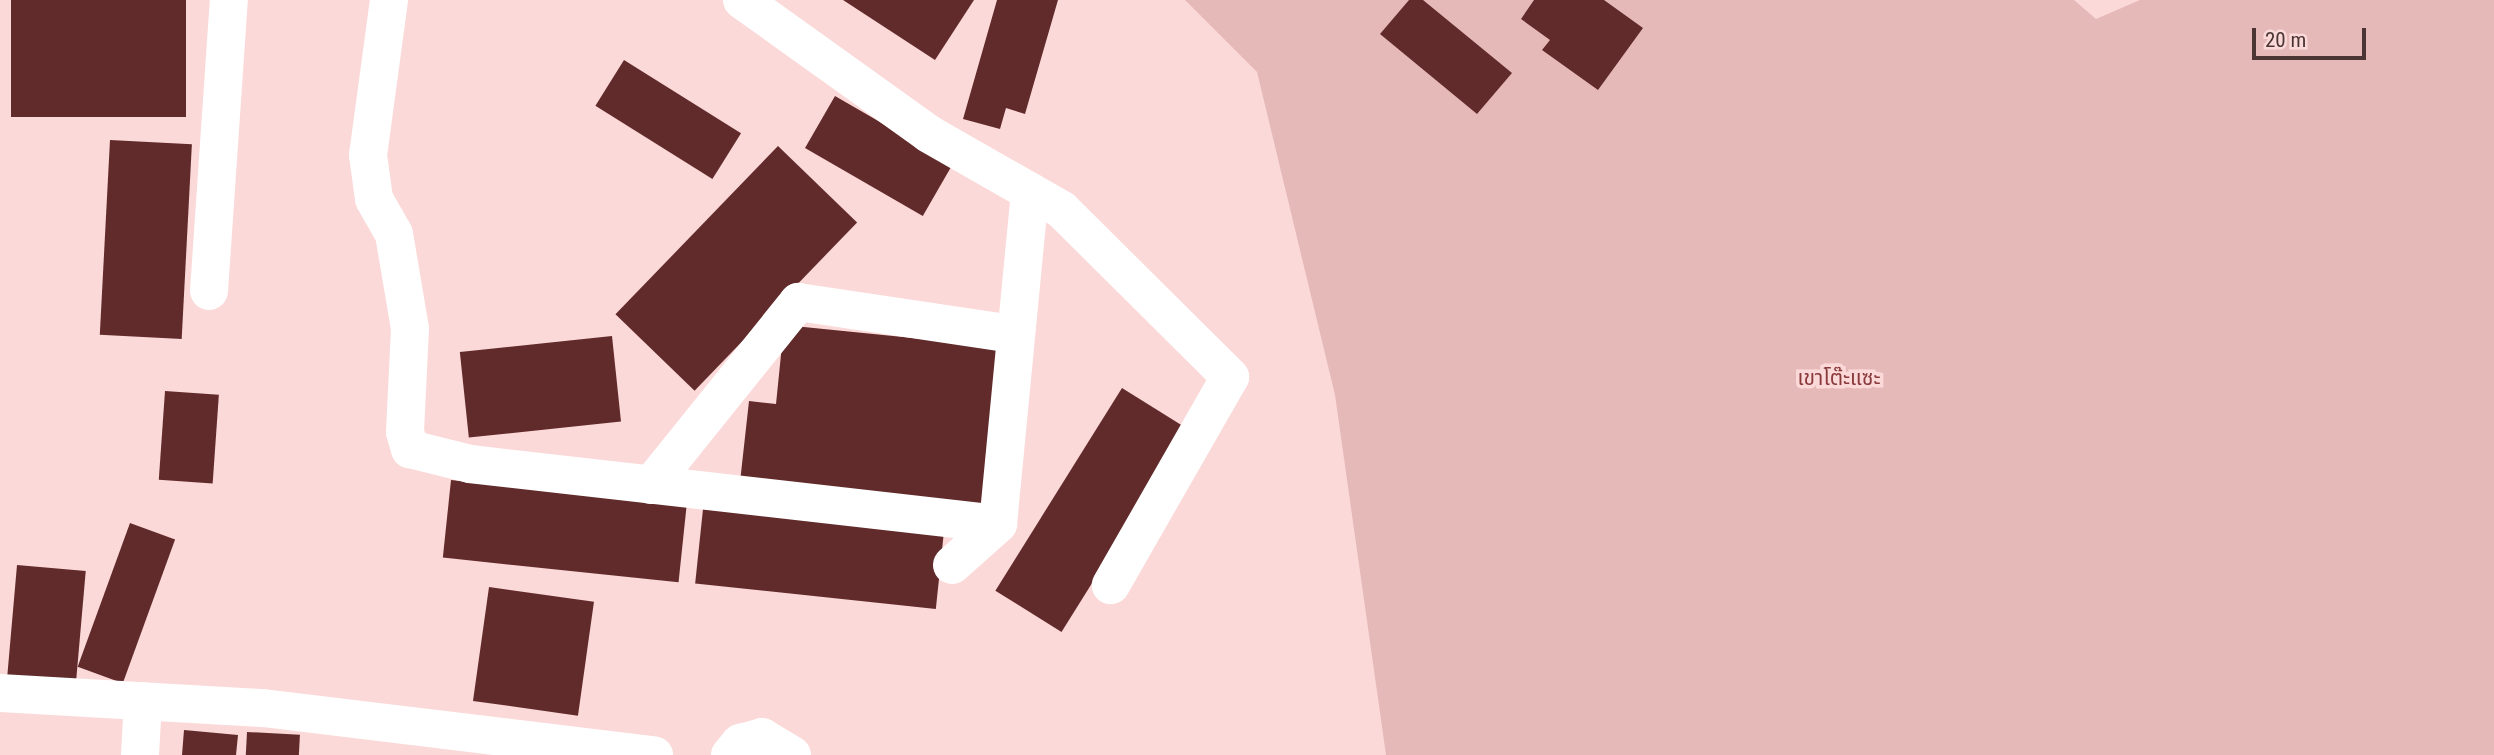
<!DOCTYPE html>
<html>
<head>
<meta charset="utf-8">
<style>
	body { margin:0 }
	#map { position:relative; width:2494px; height:755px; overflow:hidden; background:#fbd9d8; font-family:"Roboto Condensed","Noto Sans Thai",sans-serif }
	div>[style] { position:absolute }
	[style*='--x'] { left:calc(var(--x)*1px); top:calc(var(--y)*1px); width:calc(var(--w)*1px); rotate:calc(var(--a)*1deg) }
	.green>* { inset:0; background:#e5b9b8 }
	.building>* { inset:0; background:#622b2b; transform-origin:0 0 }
	.street>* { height:38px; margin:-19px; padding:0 19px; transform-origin:19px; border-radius:19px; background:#fff }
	span { translate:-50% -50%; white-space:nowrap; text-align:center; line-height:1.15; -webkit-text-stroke:7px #fbd9d8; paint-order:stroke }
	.park-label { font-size:21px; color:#8b3a3c }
	.scale { position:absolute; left:2252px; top:28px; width:114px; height:32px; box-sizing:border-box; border:4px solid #4b3535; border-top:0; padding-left:9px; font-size:21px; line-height:24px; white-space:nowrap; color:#4b3535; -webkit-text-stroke:5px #fbd9d8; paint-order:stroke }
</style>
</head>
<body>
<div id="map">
	<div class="green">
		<i style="clip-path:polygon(1185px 0,2074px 0,2096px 19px,2140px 0,2494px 0,2494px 755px,1386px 755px,1335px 395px,1257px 72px)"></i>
	</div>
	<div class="building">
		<i style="left:11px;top:0;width:175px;height:117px"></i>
		<i style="clip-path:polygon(843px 0,974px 0,935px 60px)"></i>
		<i style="clip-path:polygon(997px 0,1058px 0,1025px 114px,1006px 108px,1000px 129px,963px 119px)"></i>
		<i style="clip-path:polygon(1409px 0,1423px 0,1512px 73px,1477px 114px,1380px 34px)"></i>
		<i style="clip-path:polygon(1534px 0,1604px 0,1643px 28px,1598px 90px,1542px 50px,1550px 40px,1521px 19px)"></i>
		<i style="left:624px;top:60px;width:138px;height:54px;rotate:32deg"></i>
		<i style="left:835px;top:96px;width:136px;height:60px;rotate:30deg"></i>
		<i style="left:110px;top:140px;width:82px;height:195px;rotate:3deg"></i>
		<i style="left:778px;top:146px;width:110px;height:234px;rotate:44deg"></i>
		<i style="clip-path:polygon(784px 325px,1002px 347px,985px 508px,740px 482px,749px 401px,776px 404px)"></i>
		<i style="left:612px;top:336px;width:86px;height:153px;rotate:84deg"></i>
		<i style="left:1122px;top:388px;width:78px;height:239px;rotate:32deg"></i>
		<i style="left:165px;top:391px;width:54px;height:89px;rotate:4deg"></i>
		<i style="left:451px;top:480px;width:237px;height:78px;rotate:6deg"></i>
		<i style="left:703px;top:509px;width:242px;height:75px;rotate:6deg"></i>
		<i style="left:130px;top:523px;width:48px;height:153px;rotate:20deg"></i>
		<i style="left:17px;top:565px;width:69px;height:115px;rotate:5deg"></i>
		<i style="left:489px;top:587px;width:106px;height:115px;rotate:8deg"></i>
		<i style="clip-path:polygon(184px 730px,238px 735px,236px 755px,182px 755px)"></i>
		<i style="left:247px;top:732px;width:53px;height:23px;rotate:3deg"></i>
	</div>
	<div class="street">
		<i style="--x:389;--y:0;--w:156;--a:97.7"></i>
		<i style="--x:368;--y:155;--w:44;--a:82.2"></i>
		<i style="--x:374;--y:199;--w:40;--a:60.3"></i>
		<i style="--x:394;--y:234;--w:96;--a:80.4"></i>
		<i style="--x:410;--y:329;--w:103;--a:92.8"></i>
		<i style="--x:405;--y:432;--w:18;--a:74"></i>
		<i style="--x:410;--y:449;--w:62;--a:14"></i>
		<i style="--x:470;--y:464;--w:531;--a:6.48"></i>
		<i style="--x:742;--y:0;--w:230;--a:35.6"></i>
		<i style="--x:929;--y:134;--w:153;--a:29.7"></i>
		<i style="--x:1062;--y:210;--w:237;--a:44.8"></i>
		<i style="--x:1230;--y:377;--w:240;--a:119.8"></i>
		<i style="--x:209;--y:291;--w:292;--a:-86.1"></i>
		<i style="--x:651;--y:485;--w:235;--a:-51.2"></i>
		<i style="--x:798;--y:302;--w:217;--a:8.5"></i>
		<i style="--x:952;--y:565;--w:62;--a:-41.7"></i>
		<i style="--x:998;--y:524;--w:334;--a:-84.5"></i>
		<i style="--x:0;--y:693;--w:263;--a:3.3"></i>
		<i style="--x:263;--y:708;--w:394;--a:6.9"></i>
		<i style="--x:140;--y:755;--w:54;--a:-86.8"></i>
		<i style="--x:730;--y:755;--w:16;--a:-50"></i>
		<i style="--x:740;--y:743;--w:23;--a:-15"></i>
		<i style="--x:762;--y:737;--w:35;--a:31"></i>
	</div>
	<div class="park-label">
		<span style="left:1839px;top:378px">เขาโต๊ะแซะ</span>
	</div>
	<div class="scale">20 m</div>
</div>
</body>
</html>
